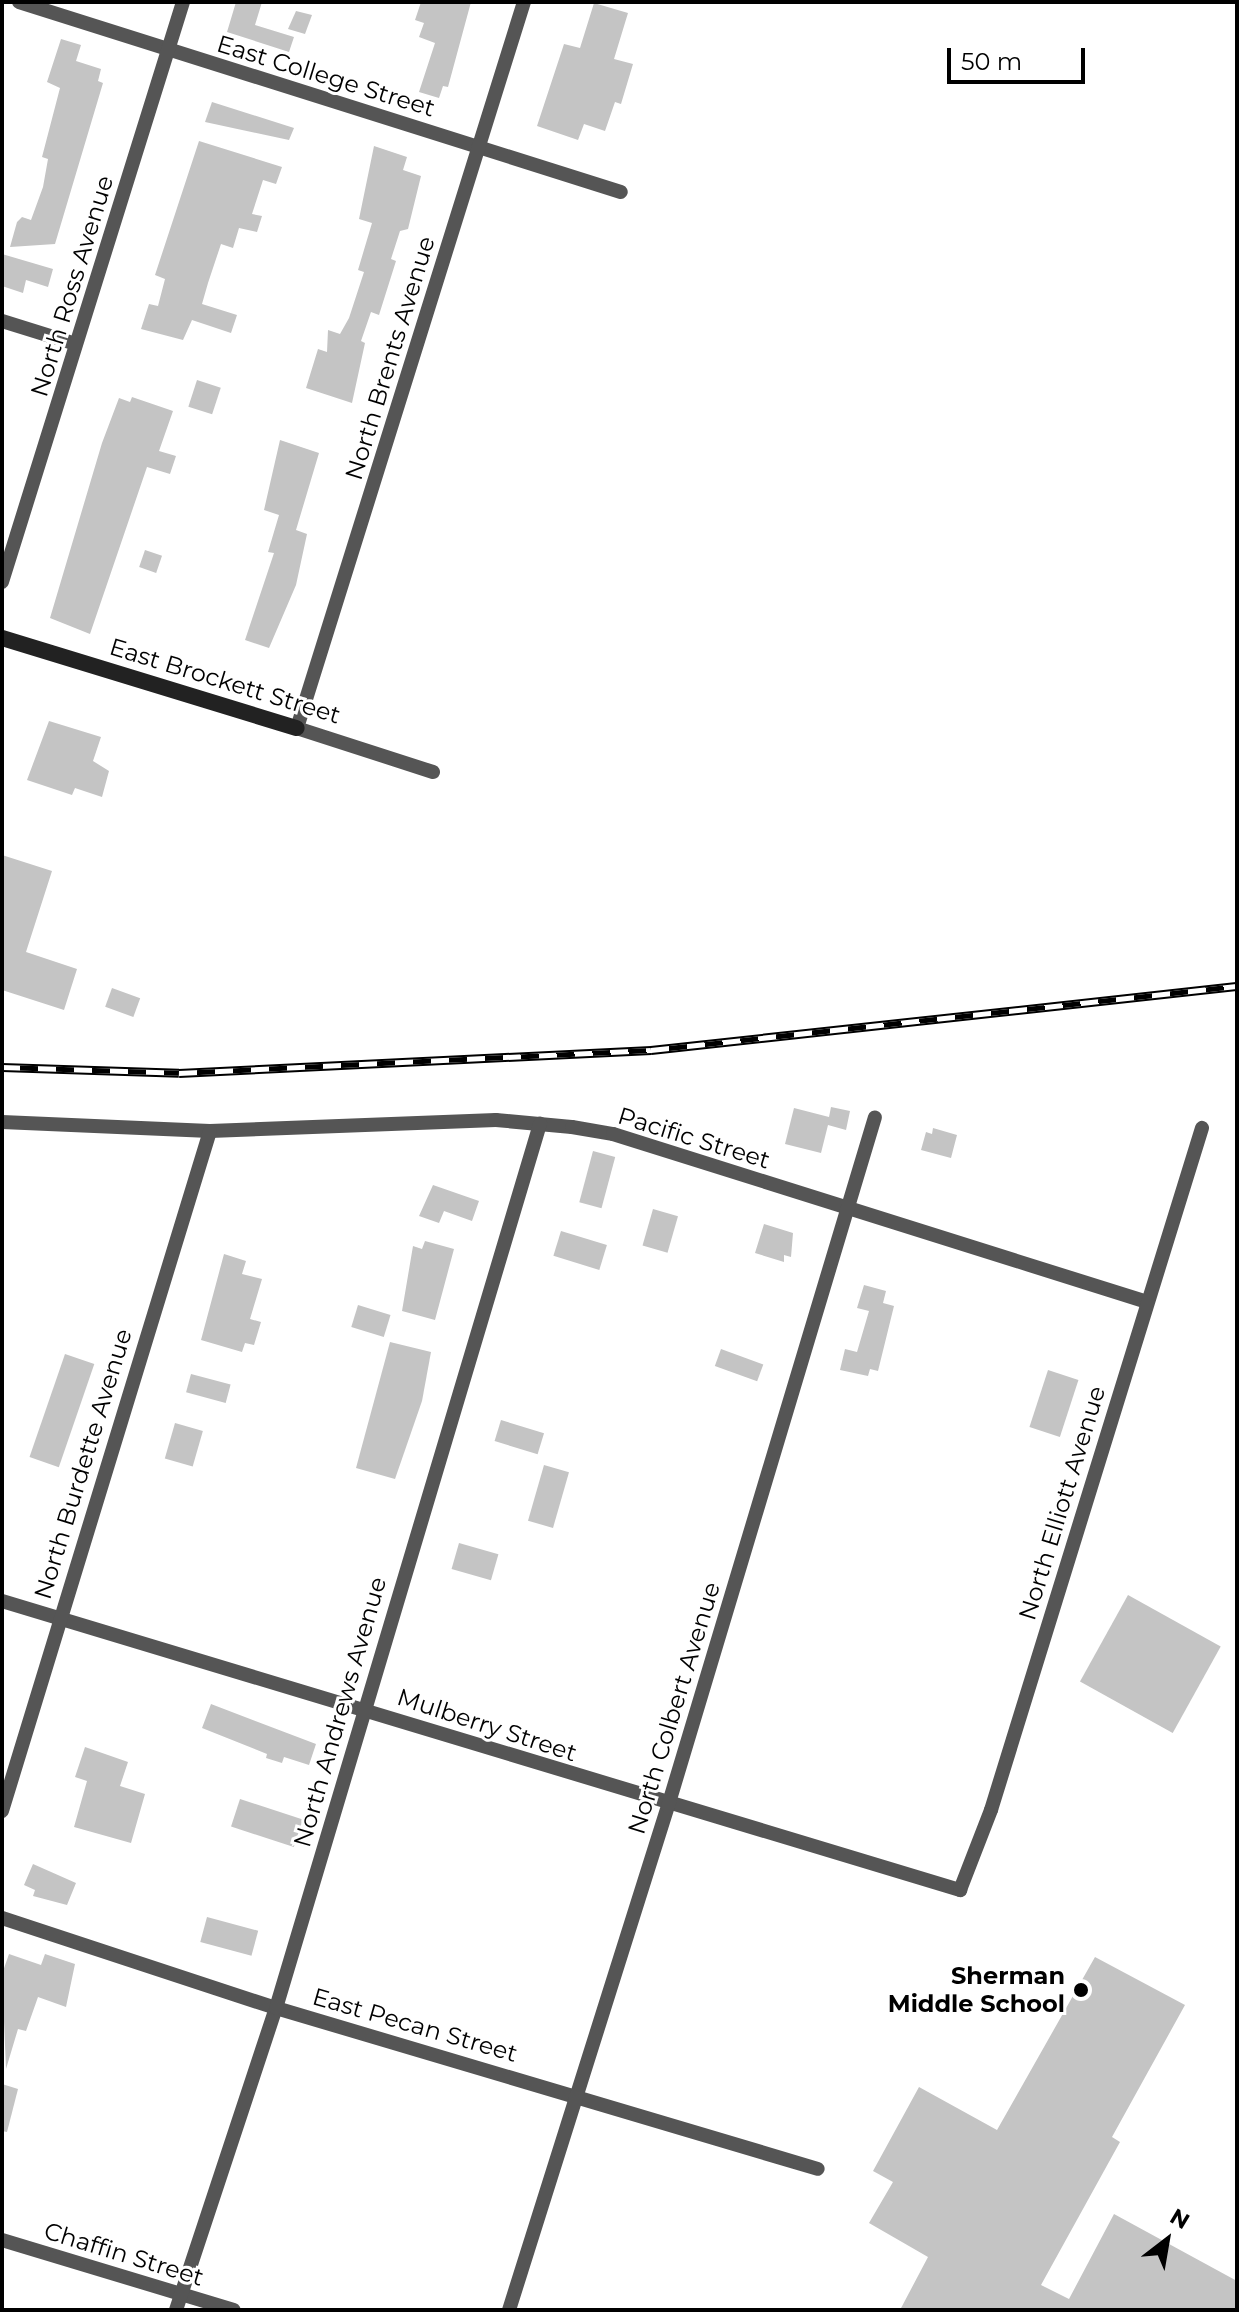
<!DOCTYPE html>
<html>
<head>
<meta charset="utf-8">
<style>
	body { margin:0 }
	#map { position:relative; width:1239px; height:2312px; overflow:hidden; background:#fff; font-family:Montserrat,sans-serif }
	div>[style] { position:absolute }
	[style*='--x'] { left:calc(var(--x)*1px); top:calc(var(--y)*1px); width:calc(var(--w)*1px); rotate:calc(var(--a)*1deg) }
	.building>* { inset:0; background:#c4c4c4; transform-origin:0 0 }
	.street>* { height:14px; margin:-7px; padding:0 7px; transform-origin:7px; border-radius:7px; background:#555 }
	.secondary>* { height:16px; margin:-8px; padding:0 8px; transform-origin:8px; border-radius:8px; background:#222 }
	.rail>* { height:9px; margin-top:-4.5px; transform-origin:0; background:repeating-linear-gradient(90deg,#fff 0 18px,#000 0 36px); box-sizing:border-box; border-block:2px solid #000 }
	.dots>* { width:22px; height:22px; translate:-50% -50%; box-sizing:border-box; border:4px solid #fff; border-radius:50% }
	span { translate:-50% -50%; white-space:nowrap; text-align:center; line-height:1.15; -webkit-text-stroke:6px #fff; paint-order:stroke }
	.street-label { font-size:24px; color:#000 }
	.poi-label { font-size:24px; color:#000; font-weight:700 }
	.right { translate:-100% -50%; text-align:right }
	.frame { position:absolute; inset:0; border:4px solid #000; pointer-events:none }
	.north { position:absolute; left:1127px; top:2200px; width:80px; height:80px; -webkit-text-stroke:6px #fff; paint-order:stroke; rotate:31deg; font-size:22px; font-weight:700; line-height:32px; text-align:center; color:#000 }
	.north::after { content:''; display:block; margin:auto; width:28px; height:36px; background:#000; clip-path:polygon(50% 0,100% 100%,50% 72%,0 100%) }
	.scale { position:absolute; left:947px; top:48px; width:138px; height:36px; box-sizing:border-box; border:4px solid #000; border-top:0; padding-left:10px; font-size:24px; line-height:28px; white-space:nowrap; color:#000; -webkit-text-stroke:6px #fff; paint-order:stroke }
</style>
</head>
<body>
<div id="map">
	<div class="building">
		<i style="clip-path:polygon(236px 2px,262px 2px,255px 25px,294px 37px,289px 52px,227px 32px)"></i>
		<i style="clip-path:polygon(421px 2px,471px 2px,448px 87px,443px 86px,439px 98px,419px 92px,435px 43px,419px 37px,424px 23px,415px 20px)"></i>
		<i style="clip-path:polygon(594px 3px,628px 13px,614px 59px,633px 64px,621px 104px,615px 102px,605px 131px,584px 124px,578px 140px,537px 126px,564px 44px,580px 48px)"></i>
		<i style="clip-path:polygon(296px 11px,312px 15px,305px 34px,288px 29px)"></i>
		<i style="clip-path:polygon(61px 39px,81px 45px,76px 61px,101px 69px,98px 81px,103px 83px,55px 244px,10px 247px,17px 222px,22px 217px,31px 220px,43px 187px,48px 159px,42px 157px,60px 88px,47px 82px)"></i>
		<i style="clip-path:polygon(212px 102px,294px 128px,289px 140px,205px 122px)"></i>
		<i style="clip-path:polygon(199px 141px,282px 167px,276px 184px,263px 180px,252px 214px,262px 216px,257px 232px,239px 228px,233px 248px,221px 244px,208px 283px,202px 304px,237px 315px,231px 333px,192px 320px,183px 340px,141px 329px,149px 304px,158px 306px,165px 279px,155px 275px)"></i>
		<i style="clip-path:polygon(374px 146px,407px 157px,403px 170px,421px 176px,408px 229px,400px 231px,391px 259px,396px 261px,379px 315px,371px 312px,361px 341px,365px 343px,352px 403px,306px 388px,318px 349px,327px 352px,328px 330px,340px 334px,349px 318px,364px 272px,358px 270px,372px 223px,359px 219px)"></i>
		<i style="clip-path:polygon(2px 254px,53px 269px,48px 287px,26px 280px,23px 293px,2px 286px)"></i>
		<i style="left:197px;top:380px;width:25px;height:28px;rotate:18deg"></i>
		<i style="clip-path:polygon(132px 397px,173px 411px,159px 451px,176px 456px,170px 474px,147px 467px,90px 634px,50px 618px,102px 443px,119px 398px,130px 402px)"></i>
		<i style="clip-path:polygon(280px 440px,319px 453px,296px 530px,307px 534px,296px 585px,269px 648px,245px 640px,274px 553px,268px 552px,279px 515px,264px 510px)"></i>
		<i style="left:145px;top:550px;width:18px;height:18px;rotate:19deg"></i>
		<i style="clip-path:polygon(49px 721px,101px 737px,93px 761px,109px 771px,102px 797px,75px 788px,72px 795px,27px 780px)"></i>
		<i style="clip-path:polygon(2px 855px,52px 871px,26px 952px,77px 969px,64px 1010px,2px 990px)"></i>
		<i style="left:112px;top:988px;width:30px;height:20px;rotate:20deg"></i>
		<i style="clip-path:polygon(831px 1107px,850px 1111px,846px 1130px,828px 1125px,821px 1153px,785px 1144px,794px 1108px,829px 1117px)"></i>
		<i style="clip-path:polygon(933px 1128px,957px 1135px,951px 1158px,921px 1150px,926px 1132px,932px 1134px)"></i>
		<i style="left:593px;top:1151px;width:23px;height:53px;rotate:15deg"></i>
		<i style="clip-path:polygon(433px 1185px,479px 1201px,472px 1221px,444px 1211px,439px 1223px,419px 1216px)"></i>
		<i style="left:653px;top:1209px;width:26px;height:38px;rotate:16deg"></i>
		<i style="clip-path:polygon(764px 1224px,793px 1233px,791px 1257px,784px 1255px,784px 1262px,755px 1253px)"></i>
		<i style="left:561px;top:1231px;width:48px;height:26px;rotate:17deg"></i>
		<i style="clip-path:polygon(425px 1241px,454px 1249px,435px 1320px,402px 1311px,413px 1246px,422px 1249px)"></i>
		<i style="clip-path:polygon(224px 1254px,246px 1261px,242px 1274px,262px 1279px,250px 1319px,261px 1322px,254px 1345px,245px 1343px,242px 1352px,201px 1340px)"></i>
		<i style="clip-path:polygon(864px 1285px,886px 1291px,883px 1303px,894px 1306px,878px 1371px,870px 1369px,868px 1376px,840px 1370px,845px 1349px,857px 1352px,869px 1311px,857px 1308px)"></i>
		<i style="left:358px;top:1305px;width:34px;height:23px;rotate:17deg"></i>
		<i style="clip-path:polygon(390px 1342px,431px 1352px,422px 1401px,395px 1479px,356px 1468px)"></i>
		<i style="left:721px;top:1349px;width:45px;height:18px;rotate:20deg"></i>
		<i style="left:65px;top:1354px;width:31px;height:109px;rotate:19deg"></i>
		<i style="left:1048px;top:1370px;width:32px;height:60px;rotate:18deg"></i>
		<i style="left:191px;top:1374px;width:41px;height:19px;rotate:15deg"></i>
		<i style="left:501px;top:1420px;width:45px;height:22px;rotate:17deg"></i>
		<i style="left:175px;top:1423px;width:29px;height:37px;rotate:16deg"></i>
		<i style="left:544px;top:1465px;width:26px;height:58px;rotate:16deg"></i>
		<i style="left:459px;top:1543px;width:41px;height:27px;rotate:16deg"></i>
		<i style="left:1128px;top:1595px;width:106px;height:99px;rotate:29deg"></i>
		<i style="clip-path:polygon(211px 1704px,316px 1744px,309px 1765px,284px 1757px,282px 1763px,266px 1758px,267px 1754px,202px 1728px)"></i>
		<i style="clip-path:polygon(85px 1747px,128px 1762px,120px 1786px,145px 1794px,131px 1843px,74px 1827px,87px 1781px,75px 1777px)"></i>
		<i style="left:240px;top:1799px;width:66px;height:29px;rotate:18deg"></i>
		<i style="clip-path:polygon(33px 1864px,76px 1883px,67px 1905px,33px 1896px,35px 1890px,24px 1885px)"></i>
		<i style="left:207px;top:1917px;width:53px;height:26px;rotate:15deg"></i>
		<i style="clip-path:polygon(9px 1954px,41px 1965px,45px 1954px,75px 1964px,66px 2007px,38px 1997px,26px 2031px,18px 2029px,6px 2069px,2px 1974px)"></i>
		<i style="clip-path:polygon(1095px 1957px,1185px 2005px,1112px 2137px,1120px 2142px,1041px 2285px,1069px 2299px,1114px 2214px,1237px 2281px,1237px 2310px,900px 2310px,928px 2257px,869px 2223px,893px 2182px,873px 2171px,919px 2087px,997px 2130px)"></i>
		<i style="clip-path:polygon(2px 2084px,18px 2089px,7px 2132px,2px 2131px)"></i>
	</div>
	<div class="street">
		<i style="--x:19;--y:2;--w:631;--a:17.52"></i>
		<i style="--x:2;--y:321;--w:77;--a:17.3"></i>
		<i style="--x:2;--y:582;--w:608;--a:-72.67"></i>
		<i style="--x:433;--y:772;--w:143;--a:-162.1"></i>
		<i style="--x:297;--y:728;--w:761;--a:-72.64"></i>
		<i style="--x:2;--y:1122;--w:208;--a:2.5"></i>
		<i style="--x:210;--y:1131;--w:286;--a:-2.2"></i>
		<i style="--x:496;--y:1120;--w:76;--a:5.3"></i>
		<i style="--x:572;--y:1127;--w:42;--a:9.7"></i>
		<i style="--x:613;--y:1134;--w:560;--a:17.46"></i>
		<i style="--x:2;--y:1601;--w:1001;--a:16.79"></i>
		<i style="--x:960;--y:1890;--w:86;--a:-68.8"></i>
		<i style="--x:991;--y:1810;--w:714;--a:-72.81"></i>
		<i style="--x:2;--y:1811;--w:711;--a:-72.99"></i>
		<i style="--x:2;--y:1918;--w:288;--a:18.2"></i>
		<i style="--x:276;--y:2008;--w:565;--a:16.54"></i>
		<i style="--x:2;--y:2240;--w:242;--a:16.8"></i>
		<i style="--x:176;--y:2310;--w:318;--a:-71.7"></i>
		<i style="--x:276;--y:2008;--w:923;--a:-73.37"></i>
		<i style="--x:509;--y:2310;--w:528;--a:-72.49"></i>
		<i style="--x:668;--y:1806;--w:719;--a:-73.28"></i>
	</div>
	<div class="secondary">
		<i style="--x:2;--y:638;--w:308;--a:17"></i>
	</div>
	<div class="rail">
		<i style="--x:2;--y:1067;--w:177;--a:1.9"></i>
		<i style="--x:179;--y:1073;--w:473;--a:-2.8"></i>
		<i style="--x:651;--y:1050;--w:589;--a:-6.23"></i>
	</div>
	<div class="dots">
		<i style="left:1081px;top:1990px;background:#000"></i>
	</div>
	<div class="street-label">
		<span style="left:326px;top:76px;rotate:17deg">East College Street</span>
		<span style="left:72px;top:286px;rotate:-73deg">North Ross Avenue</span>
		<span style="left:390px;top:358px;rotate:-73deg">North Brents Avenue</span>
		<span style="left:225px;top:681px;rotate:17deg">East Brockett Street</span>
		<span style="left:694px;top:1138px;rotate:17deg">Pacific Street</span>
		<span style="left:83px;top:1464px;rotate:-73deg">North Burdette Avenue</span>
		<span style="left:1062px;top:1503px;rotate:-73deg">North Elliott Avenue</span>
		<span style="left:674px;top:1708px;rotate:-73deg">North Colbert Avenue</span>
		<span style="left:340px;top:1712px;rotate:-74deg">North Andrews Avenue</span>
		<span style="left:487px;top:1725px;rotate:18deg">Mulberry Street</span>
		<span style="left:415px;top:2025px;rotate:16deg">East Pecan Street</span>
		<span style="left:124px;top:2254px;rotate:17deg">Chaffin Street</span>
	</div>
	<div class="poi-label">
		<span class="right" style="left:1065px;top:1990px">Sherman<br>Middle School</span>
	</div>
	<div class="frame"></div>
	<div class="north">N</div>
	<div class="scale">50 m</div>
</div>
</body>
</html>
